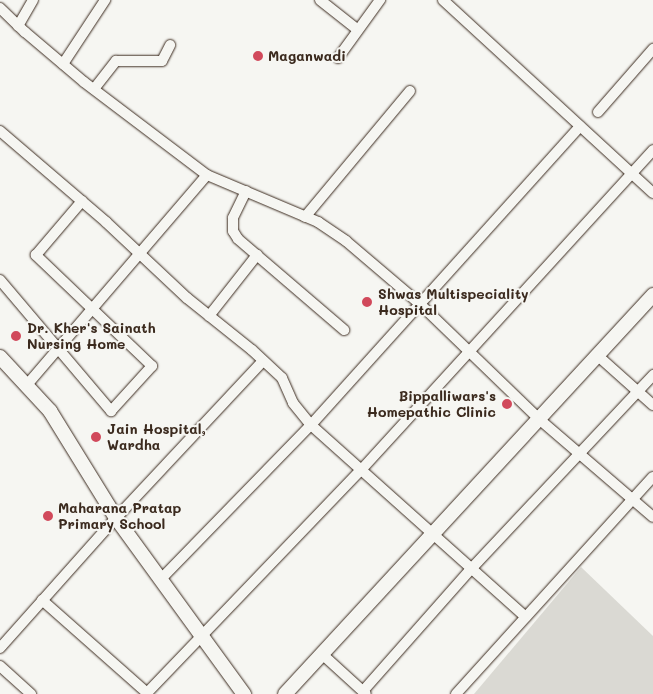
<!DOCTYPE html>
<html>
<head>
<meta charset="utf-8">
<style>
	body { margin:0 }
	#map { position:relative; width:653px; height:694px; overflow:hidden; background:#f6f6f2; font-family:Mali,sans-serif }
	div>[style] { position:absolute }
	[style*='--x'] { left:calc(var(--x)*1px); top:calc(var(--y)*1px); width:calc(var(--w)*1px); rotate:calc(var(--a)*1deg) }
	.green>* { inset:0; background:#dad9d3 }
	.roads { filter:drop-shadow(0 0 1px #3b2a1e) drop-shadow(0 0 1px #3b2a1e) }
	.street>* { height:10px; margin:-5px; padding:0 5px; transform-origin:5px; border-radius:5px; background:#f6f6f2 }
	.secondary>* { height:14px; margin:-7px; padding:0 7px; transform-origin:7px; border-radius:7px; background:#f6f6f2 }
	.dots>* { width:14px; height:14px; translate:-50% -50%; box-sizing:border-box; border:2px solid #f6f6f2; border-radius:50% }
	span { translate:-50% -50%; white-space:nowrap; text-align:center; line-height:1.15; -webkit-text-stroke:4px #f6f6f2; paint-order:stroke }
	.poi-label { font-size:14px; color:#3b2a1e; font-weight:700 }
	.left { translate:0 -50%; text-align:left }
	.right { translate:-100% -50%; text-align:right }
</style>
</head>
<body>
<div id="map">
	<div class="green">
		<i style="clip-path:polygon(581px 567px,653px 636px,653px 694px,474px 694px)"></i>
	</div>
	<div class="roads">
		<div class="street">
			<i style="--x:320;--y:0;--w:48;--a:38.3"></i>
			<i style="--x:443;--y:0;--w:285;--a:42.6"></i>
			<i style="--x:0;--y:8;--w:35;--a:44"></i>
			<i style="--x:25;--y:32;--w:77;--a:40.3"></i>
			<i style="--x:84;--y:82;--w:154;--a:37.1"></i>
			<i style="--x:207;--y:175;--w:121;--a:22.9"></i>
			<i style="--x:318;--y:222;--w:34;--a:34"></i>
			<i style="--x:346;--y:241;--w:97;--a:40.4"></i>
			<i style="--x:420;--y:304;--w:165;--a:44"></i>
			<i style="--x:539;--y:419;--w:150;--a:40.7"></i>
			<i style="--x:18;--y:26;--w:30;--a:-60"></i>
			<i style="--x:338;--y:58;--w:72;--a:-54.1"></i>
			<i style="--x:63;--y:64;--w:77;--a:-56.7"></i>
			<i style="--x:94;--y:89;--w:36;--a:-52"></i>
			<i style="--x:116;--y:61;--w:46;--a:0"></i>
			<i style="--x:162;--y:61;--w:18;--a:-63"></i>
			<i style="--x:598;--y:112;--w:84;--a:-48.9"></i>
			<i style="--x:0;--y:131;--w:140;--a:40.6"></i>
			<i style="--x:106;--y:222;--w:111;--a:43.2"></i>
			<i style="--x:187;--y:298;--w:83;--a:38.7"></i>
			<i style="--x:252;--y:350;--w:41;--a:43"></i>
			<i style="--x:282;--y:378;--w:27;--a:66"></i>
			<i style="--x:293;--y:403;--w:28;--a:51"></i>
			<i style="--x:311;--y:425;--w:288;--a:41.8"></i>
			<i style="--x:246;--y:191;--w:30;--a:116"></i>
			<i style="--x:233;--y:218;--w:13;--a:90"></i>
			<i style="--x:233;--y:231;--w:9;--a:58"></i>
			<i style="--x:238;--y:239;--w:140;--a:40.6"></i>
			<i style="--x:305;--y:217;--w:164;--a:-50.2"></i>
			<i style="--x:0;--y:280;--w:172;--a:49.7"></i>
			<i style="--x:111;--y:411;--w:61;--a:-47.7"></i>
			<i style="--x:152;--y:366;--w:161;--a:-136.3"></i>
			<i style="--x:36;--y:255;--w:71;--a:-49.6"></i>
			<i style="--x:209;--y:316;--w:78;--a:-51.8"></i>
			<i style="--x:597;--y:355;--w:75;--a:41.8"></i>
			<i style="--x:26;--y:386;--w:278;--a:-49.4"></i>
			<i style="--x:161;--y:579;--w:215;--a:-45.8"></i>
			<i style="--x:311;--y:425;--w:402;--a:-48"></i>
			<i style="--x:42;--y:600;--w:140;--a:41.5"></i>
			<i style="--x:0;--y:648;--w:174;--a:-48.3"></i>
			<i style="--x:116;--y:518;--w:215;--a:-46.9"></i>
			<i style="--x:322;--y:654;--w:59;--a:42.3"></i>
			<i style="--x:0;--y:666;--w:42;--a:42.1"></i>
			<i style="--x:363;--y:691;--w:164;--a:-48.5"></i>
			<i style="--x:472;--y:568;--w:265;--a:-46.8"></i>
			<i style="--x:146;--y:694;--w:312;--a:-46.2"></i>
			<i style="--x:362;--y:469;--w:432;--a:-47.6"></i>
			<i style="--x:456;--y:694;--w:293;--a:-47.8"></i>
		</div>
		<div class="secondary">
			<i style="--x:0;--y:357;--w:74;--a:47.2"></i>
			<i style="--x:50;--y:411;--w:126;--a:58.3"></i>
			<i style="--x:116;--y:518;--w:218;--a:54"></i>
			<i style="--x:285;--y:694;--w:543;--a:-47.31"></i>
		</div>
	</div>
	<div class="dots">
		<i style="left:258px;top:56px;background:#d1495b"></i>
		<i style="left:367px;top:302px;background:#d1495b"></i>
		<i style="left:16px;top:336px;background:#d1495b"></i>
		<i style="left:507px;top:404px;background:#d1495b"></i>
		<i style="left:96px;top:437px;background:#d1495b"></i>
		<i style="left:48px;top:516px;background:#d1495b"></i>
	</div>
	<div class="poi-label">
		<span class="left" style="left:268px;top:56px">Maganwadi</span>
		<span class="left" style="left:378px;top:302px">Shwas Multispeciality<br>Hospital</span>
		<span class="left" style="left:27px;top:336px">Dr. Kher's Sainath<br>Nursing Home</span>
		<span class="right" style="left:496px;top:404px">Bippalliwars's<br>Homepathic Clinic</span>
		<span class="left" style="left:107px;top:437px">Jain Hospital,<br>Wardha</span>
		<span class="left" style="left:58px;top:516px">Maharana Pratap<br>Primary School</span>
	</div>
</div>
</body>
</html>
